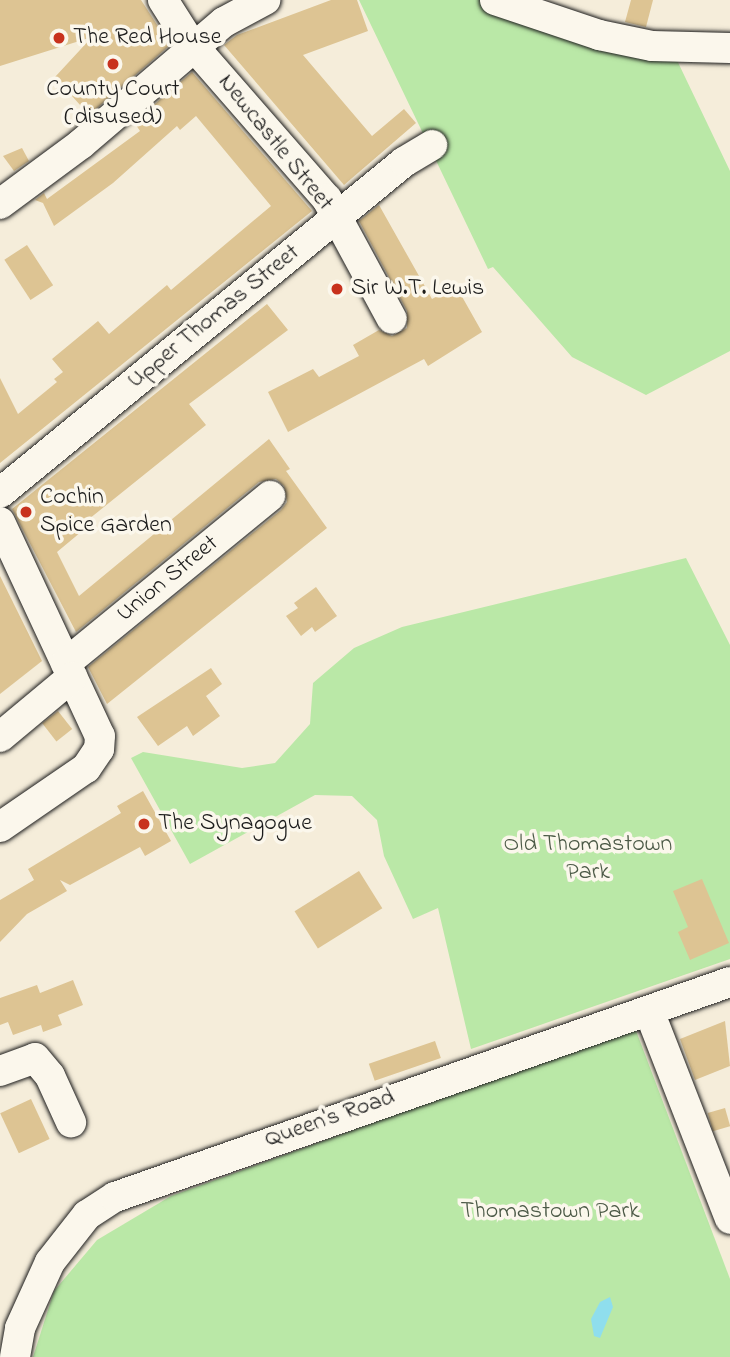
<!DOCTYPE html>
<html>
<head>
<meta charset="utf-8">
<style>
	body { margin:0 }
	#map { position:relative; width:730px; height:1357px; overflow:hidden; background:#f5edda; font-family:"Indie Flower",sans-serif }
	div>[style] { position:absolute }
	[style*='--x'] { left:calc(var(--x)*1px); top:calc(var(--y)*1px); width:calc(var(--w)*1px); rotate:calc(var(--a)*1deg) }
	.green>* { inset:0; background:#bae8a7 }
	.water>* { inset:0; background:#8fdeed }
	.building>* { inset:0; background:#ddc493; transform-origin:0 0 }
	.roads { filter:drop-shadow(0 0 2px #1c1c1c) drop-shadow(0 0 2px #1c1c1c) }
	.minor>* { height:30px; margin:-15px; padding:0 15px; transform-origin:15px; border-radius:15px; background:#fbf7ec }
	.dots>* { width:19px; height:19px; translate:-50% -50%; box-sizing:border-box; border:4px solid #fbf7ec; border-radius:50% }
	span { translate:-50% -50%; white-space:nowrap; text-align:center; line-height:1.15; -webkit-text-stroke:7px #fbf7ec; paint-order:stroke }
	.poi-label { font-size:24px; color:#1c1c1c }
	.left { translate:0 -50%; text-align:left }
	.street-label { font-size:24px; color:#1c1c1c }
	.park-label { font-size:24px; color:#4b5946 }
</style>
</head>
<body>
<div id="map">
	<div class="green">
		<i style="clip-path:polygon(359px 0,481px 0,674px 54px,730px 171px,730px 351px,646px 395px,572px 357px,493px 267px,488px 269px)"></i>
		<i style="clip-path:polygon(686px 558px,730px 645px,730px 959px,471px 1049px,438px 908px,413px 919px,384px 856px,377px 820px,352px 796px,315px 795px,190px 864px,131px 758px,143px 752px,242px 768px,275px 763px,310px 724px,313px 683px,354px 648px,402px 627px)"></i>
		<i style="clip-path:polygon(635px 1028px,730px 1279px,730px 1357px,33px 1357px,54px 1291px,97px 1240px,171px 1196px)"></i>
	</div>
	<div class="water">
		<i style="clip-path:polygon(610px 1297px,613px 1307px,600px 1338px,594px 1336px,591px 1319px,600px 1302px)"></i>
	</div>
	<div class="building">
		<i style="clip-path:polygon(0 0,141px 0,170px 45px,89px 115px,55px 77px,92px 37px,0 66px)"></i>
		<i style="clip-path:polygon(331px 0,357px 0,368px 31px,303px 55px,372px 136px,404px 109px,416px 123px,344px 185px,224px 45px,237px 35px)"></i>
		<i style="clip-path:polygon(631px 0,653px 0,646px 27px,625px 22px)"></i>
		<i style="clip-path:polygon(192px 72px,312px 211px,0 463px,0 378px,18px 414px,57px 382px,54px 379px,63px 372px,52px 359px,98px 321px,109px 334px,167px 285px,171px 290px,271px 206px,196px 116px,180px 130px,177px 126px,113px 183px,54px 226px,43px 203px,35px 200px,44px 193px,47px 199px,140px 131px,134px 122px)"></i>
		<i style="clip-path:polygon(22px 148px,29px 161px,14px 171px,3px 156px)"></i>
		<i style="clip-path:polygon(379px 205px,432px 299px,456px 286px,482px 332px,428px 366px,424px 359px,288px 432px,268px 392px,313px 369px,319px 377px,359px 356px,353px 345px,379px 330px,392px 336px,407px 328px,407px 311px,359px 221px)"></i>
		<i style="left:27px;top:245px;width:48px;height:27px;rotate:57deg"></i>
		<i style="clip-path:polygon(267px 304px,288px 330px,189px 404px,206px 425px,84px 523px,87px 527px,57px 552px,79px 596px,269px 439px,290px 469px,286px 471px,327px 528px,107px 704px,88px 667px,281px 510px,287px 502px,284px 486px,276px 479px,259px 482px,76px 632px,12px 509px)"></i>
		<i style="clip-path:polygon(0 576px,42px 661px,0 694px)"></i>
		<i style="clip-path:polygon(316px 587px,337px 616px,315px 632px,312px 627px,301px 636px,286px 616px,298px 608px,294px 603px)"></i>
		<i style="clip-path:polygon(211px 668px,222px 684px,206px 696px,220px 716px,193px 736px,187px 726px,158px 746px,137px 717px)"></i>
		<i style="left:58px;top:711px;width:23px;height:20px;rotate:52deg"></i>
		<i style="clip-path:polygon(143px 791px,171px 841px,145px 856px,140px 847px,70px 885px,60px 880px,67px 891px,27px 914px,0 942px,0 900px,34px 880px,28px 869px,121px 813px,117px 806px)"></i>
		<i style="left:359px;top:871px;width:44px;height:76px;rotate:58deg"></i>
		<i style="clip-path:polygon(702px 879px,729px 943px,690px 960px,678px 932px,688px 927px,673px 891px)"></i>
		<i style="clip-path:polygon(73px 980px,83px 1005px,58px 1015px,62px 1025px,43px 1032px,41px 1025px,13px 1035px,8px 1022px,0 1025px,0 998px,37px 985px,40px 993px)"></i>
		<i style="clip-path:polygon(725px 1021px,730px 1066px,695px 1080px,680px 1039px)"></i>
		<i style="left:435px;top:1041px;width:18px;height:70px;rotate:71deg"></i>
		<i style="left:31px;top:1099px;width:44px;height:34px;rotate:65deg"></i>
		<i style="left:725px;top:1108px;width:19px;height:18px;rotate:74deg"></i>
	</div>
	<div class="roads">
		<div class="minor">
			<i style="--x:163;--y:0;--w:49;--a:57.6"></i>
			<i style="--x:189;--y:41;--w:210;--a:48.9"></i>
			<i style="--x:327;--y:199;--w:136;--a:61.6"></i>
			<i style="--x:495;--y:0;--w:110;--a:18.6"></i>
			<i style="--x:599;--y:35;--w:54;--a:11.7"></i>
			<i style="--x:652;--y:46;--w:78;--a:1.5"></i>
			<i style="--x:0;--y:204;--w:101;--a:-36.5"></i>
			<i style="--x:81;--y:144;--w:188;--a:-40.5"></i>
			<i style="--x:224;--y:22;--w:47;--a:-28.2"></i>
			<i style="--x:0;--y:493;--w:522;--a:-39.33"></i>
			<i style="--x:404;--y:162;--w:33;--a:-31"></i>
			<i style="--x:0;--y:522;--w:236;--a:65"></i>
			<i style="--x:100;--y:736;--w:13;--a:94"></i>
			<i style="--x:99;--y:749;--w:23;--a:124"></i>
			<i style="--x:86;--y:768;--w:104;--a:145.5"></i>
			<i style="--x:66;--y:663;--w:264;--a:-39.3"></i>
			<i style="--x:0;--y:737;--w:94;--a:-39.8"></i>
			<i style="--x:649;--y:1011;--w:223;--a:68.7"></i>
			<i style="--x:0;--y:1071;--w:37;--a:-20"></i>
			<i style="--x:35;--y:1058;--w:23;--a:50"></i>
			<i style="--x:50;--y:1076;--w:51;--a:65.5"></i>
			<i style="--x:15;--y:1357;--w:29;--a:-80"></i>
			<i style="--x:20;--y:1328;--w:72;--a:-65.6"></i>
			<i style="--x:50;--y:1262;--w:60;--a:-51.8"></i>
			<i style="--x:87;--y:1215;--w:33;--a:-33"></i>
			<i style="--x:115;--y:1197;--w:651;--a:-19.27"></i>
		</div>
	</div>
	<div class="dots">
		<i style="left:59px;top:38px;background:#c8321e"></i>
		<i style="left:113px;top:64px;background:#c8321e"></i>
		<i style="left:337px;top:289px;background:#c8321e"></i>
		<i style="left:26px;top:512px;background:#c8321e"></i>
		<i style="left:144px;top:824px;background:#c8321e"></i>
	</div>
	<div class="poi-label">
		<span class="left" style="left:73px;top:38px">The Red House</span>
		<span style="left:113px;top:104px">County Court<br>(disused)</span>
		<span class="left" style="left:351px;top:289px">Sir W.T. Lewis</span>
		<span class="left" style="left:40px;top:512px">Cochin<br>Spice Garden</span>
		<span class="left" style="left:158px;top:824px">The Synagogue</span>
	</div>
	<div class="street-label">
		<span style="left:275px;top:143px;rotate:51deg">Newcastle Street</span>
		<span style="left:214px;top:317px;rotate:-39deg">Upper Thomas Street</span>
		<span style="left:168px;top:579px;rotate:-39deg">Union Street</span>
		<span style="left:330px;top:1119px;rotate:-19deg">Queen's Road</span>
	</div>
	<div class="park-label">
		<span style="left:588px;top:859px">Old Thomastown<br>Park</span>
		<span style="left:550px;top:1212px">Thomastown Park</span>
	</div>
</div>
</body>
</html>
